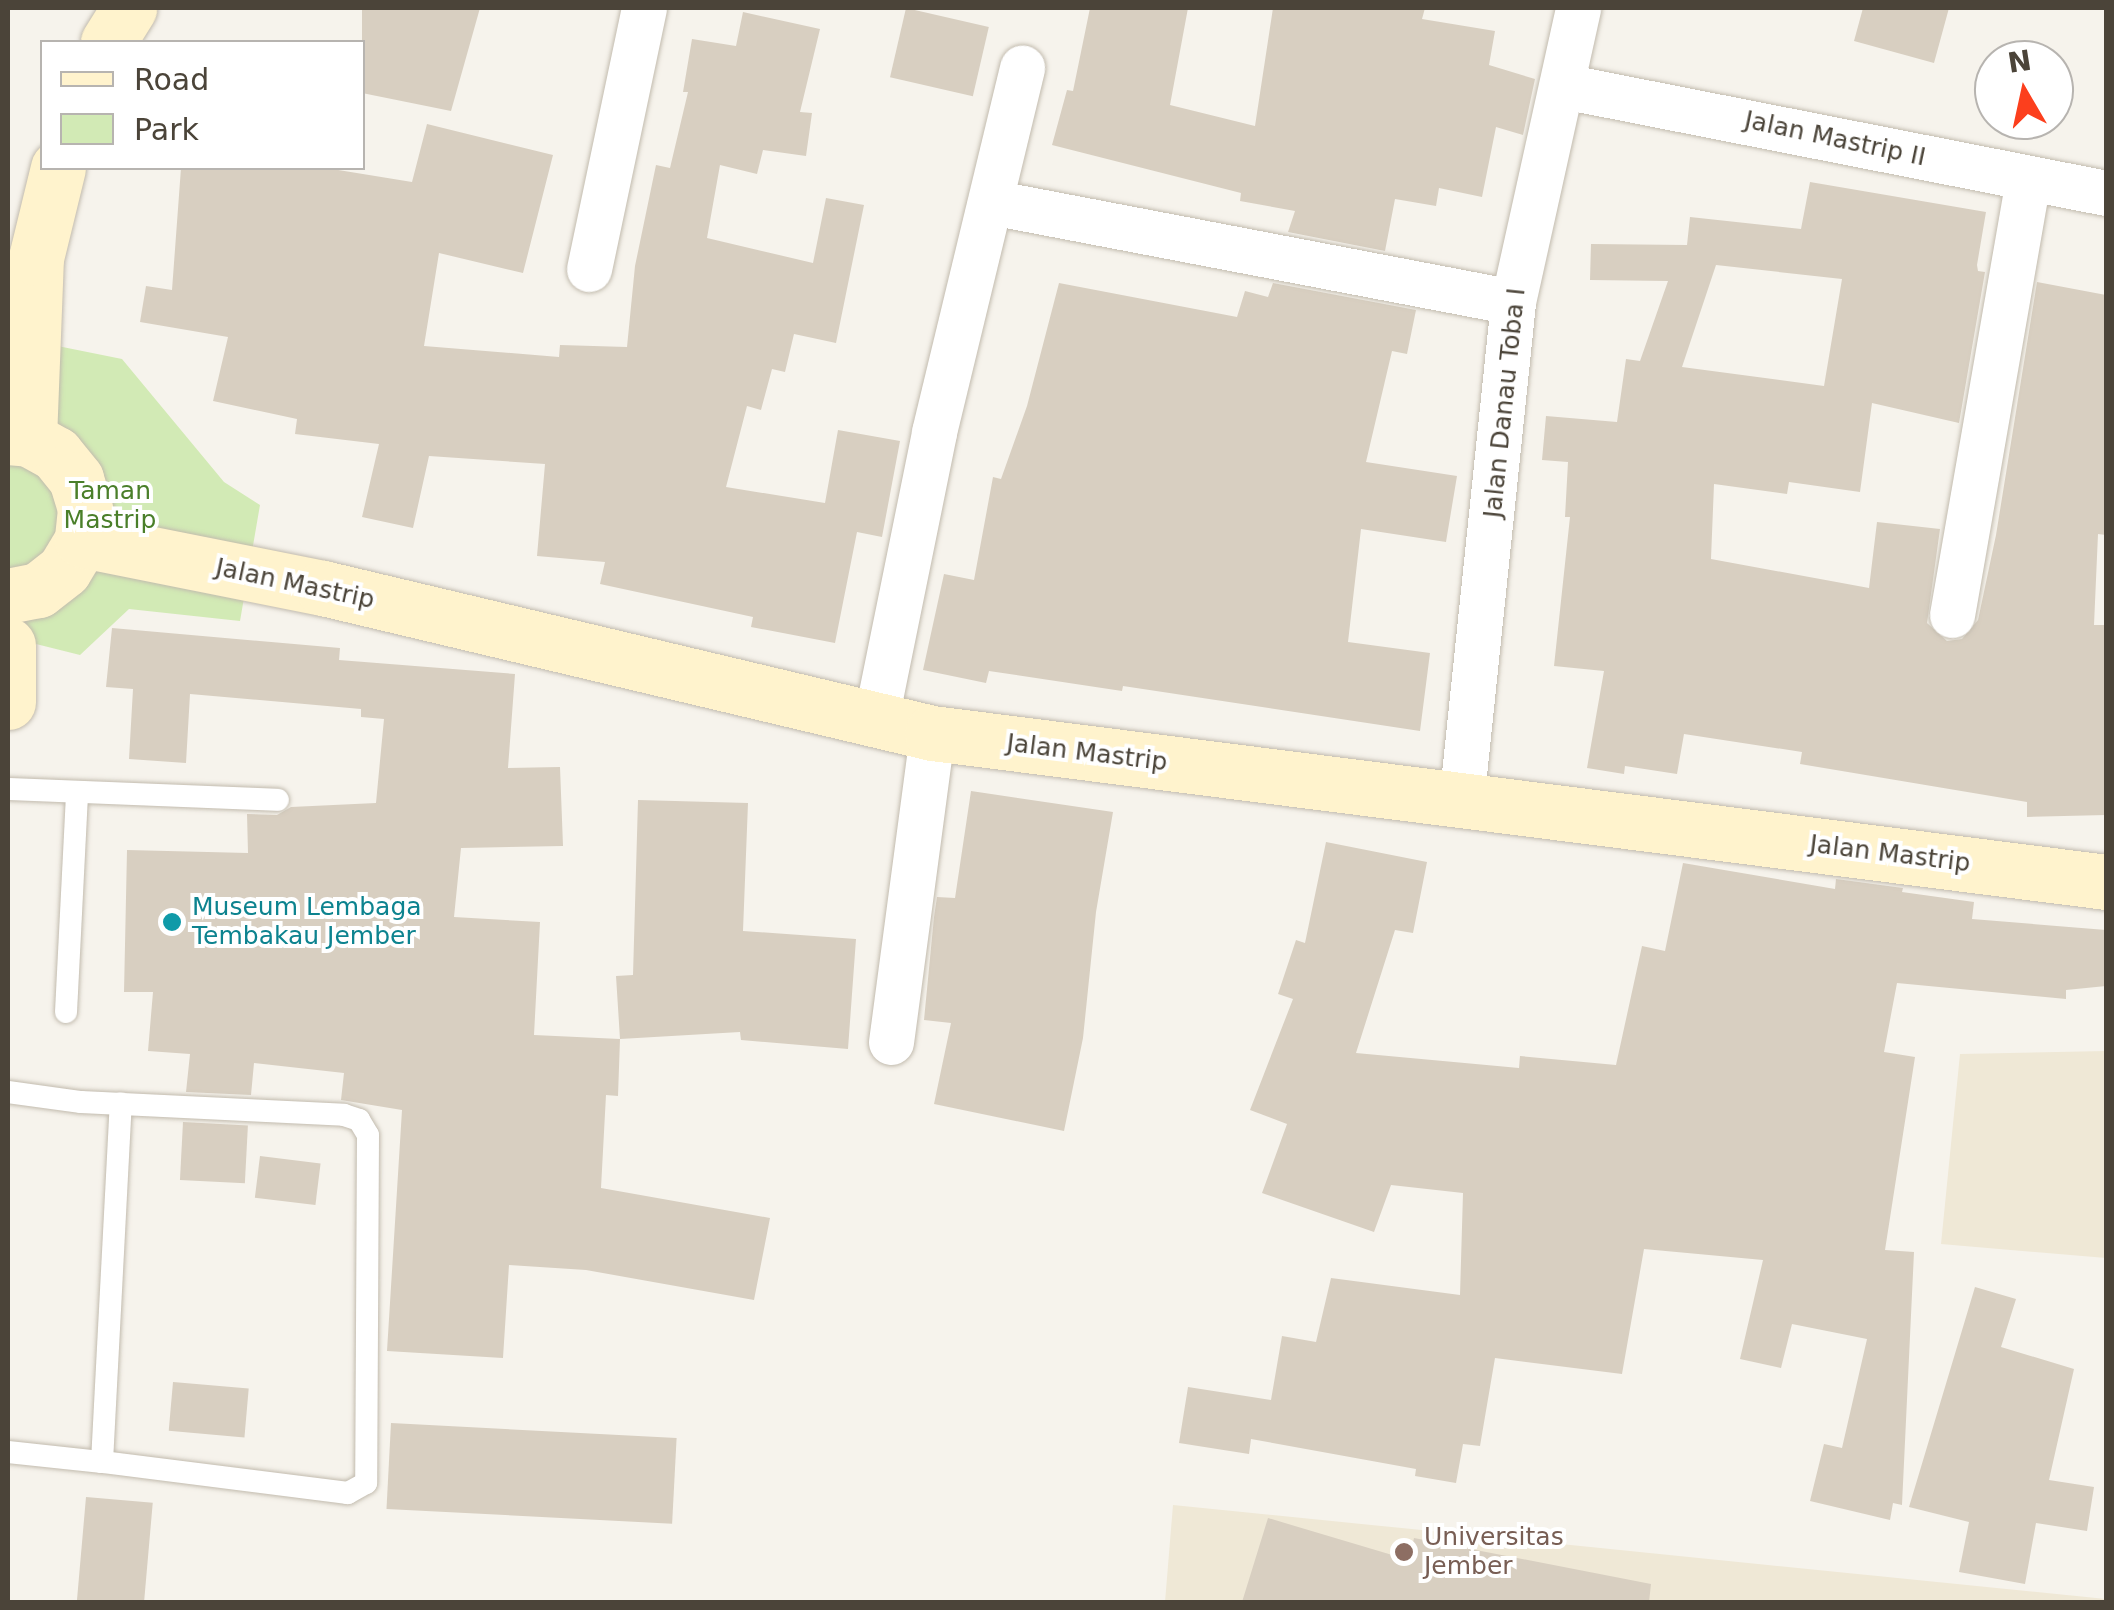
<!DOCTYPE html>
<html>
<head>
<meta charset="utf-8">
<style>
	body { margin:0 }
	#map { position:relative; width:2114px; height:1610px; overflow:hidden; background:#f6f3ec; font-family:"DejaVu Sans",sans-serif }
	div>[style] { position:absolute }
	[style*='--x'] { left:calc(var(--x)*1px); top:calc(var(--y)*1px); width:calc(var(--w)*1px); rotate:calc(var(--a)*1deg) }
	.education>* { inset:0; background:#efe8d6 }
	.green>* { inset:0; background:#d2eab5 }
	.building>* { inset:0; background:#d8cfc1; transform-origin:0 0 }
	.roads { filter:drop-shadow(0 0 2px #c2bbae) drop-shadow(0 0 2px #c2bbae) }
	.service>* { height:22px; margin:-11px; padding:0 11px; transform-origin:11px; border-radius:11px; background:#fff }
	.minor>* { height:45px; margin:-22.5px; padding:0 22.5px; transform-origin:22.5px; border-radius:22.5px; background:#fff }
	.secondary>* { height:55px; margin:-27.5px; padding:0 27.5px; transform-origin:27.5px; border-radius:27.5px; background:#fff3cd }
	.dots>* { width:28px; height:28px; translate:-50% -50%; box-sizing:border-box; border:5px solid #fff; border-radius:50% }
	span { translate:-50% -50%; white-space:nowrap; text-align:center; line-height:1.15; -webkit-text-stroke:8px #fff; paint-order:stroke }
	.street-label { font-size:25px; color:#4b4439 }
	.park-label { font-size:25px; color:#4a7f2a }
	.culture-label { font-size:25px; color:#0d838f }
	.left { translate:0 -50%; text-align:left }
	.education-label { font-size:25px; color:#785e54 }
	.frame { position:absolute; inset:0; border:10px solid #4b4439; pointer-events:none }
	.legend { position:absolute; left:40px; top:40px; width:325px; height:130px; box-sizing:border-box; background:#fff; border:2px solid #b7b4b0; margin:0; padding:12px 18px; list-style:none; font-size:30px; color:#4b4439 }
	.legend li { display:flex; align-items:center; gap:20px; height:50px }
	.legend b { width:50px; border:2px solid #b7b4b0 }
	.north { position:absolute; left:1974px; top:40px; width:100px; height:100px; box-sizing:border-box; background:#fff; border:2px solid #b7b4b0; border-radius:50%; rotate:351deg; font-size:28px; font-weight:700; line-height:40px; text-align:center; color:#4b4439 }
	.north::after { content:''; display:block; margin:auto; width:35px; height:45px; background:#fc3f1d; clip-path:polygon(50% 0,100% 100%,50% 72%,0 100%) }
</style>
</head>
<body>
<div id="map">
	<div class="education">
		<i style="clip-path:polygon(2106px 1051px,2106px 1258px,1941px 1244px,1960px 1054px)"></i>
		<i style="clip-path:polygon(1173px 1505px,2106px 1599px,2106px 1602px,1165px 1602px)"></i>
	</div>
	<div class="green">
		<i style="clip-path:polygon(8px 336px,122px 359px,224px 482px,260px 505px,240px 621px,129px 609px,80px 655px,8px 637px)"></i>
	</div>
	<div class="building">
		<i style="clip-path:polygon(362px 8px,480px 8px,451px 111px,362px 93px)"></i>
		<i style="left:906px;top:8px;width:85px;height:71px;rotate:13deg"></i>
		<i style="clip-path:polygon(1090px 8px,1188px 8px,1170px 105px,1255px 126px,1273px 8px,1425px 8px,1422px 19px,1495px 31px,1489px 65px,1535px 79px,1523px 135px,1496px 127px,1482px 197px,1439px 188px,1436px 206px,1395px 199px,1385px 251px,1288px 232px,1295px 211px,1240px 201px,1241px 193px,1052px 145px,1067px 90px,1073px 91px)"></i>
		<i style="clip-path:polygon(1863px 8px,1949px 8px,1934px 63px,1854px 41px)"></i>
		<i style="clip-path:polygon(743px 12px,820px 29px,800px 112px,812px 113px,806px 156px,763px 150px,757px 174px,720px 165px,707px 238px,813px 263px,826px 198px,864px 205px,836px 343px,794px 334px,785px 372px,772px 369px,761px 410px,747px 406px,726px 487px,825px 503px,838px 430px,900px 441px,882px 537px,857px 532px,835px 643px,751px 627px,753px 617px,600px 584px,605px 562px,537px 556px,545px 464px,429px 456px,413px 528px,362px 517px,379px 444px,295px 434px,297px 419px,213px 401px,228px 337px,140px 322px,146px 286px,172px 290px,181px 168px,326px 168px,412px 182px,427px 124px,553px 155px,523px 273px,439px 253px,424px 346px,559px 357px,560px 345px,627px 347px,635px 266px,656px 165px,670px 168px,688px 92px,683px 92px,692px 39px,736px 46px)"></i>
		<i style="clip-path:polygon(evenodd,1810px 182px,1986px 212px,1977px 265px,1978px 271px,1985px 272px,1959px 423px,1872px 403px,1860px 492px,1789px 482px,1787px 494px,1714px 484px,1711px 559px,1869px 588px,1877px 522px,1940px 529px,1927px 623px,1947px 641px,1962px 639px,1978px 620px,1996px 535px,2037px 282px,2106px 295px,2106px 535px,2098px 534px,2094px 625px,2106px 625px,2106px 815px,2027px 817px,2027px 802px,1800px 764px,1802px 752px,1684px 734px,1677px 774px,1625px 766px,1624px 774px,1587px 768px,1604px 671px,1554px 666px,1570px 517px,1565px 517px,1568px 462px,1542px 460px,1546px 416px,1617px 422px,1626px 359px,1640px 361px,1668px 281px,1590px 280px,1591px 244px,1687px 245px,1690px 217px,1801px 229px,1810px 182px,1716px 265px,1842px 279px,1824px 386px,1682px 367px,1716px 265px)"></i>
		<i style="clip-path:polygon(1059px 283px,1237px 317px,1245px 291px,1268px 297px,1273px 283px,1416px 310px,1407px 354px,1392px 351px,1366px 462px,1457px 476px,1446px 542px,1361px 529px,1348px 642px,1430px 653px,1420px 731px,1123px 686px,1122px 691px,989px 671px,986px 683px,923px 670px,944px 574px,974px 580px,993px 477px,1001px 479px,1027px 406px)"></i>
		<i style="clip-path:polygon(112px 628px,340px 648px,339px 660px,515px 674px,508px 768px,560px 767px,563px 846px,461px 848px,454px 917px,540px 922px,534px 1035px,620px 1039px,618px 1096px,606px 1095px,601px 1188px,770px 1218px,754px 1300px,586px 1270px,509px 1265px,503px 1358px,387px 1351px,402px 1110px,341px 1100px,344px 1073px,254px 1063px,251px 1095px,186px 1092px,190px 1054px,148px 1051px,153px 992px,124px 992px,127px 850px,248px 853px,247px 814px,277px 815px,291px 807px,376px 803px,384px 719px,361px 717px,361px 709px,190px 694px,186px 763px,129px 759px,133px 689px,106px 687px)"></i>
		<i style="clip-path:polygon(971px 791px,1113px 812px,1096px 912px,1083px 1038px,1064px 1131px,934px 1104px,951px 1023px,924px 1020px,934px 917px,937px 897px,955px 898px)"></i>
		<i style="clip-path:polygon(638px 800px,748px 803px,743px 931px,856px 939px,848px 1049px,741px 1040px,740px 1032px,620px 1039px,616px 976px,633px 975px)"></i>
		<i style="clip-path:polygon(1326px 842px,1427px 862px,1413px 933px,1395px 930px,1356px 1053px,1519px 1068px,1520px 1056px,1616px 1065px,1642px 946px,1665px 951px,1683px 863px,1835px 889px,1836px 879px,1903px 888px,1902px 892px,1974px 902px,1972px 919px,2106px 930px,2106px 986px,2066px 990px,2066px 999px,1897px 983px,1884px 1052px,1915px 1057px,1885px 1250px,1914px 1252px,1902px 1505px,1893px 1503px,1890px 1520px,1810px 1501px,1824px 1444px,1842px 1448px,1867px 1339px,1792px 1324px,1781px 1368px,1740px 1359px,1763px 1260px,1644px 1249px,1622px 1374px,1495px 1358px,1480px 1446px,1463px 1444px,1456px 1483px,1415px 1476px,1416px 1469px,1251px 1439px,1249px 1454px,1179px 1443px,1188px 1387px,1271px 1400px,1282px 1336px,1316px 1342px,1331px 1278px,1460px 1295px,1463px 1193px,1391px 1185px,1374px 1232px,1262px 1193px,1287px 1124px,1250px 1110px,1293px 999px,1278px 994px,1296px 940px,1305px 943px)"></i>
		<i style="left:183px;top:1122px;width:65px;height:58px;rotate:3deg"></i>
		<i style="left:260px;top:1156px;width:61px;height:42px;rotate:7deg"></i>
		<i style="clip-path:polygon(1975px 1287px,2016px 1299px,2001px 1347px,2074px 1369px,2049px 1480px,2094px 1487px,2087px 1531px,2036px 1523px,2025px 1584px,1959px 1572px,1969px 1522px,1909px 1507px)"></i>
		<i style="left:173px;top:1382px;width:76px;height:49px;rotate:5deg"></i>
		<i style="left:391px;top:1423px;width:286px;height:86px;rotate:3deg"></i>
		<i style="left:86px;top:1497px;width:67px;height:105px;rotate:5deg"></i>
		<i style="clip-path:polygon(1268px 1518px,1409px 1560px,1414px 1538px,1651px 1584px,1649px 1602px,1242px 1602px)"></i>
	</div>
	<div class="roads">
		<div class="service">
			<i style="--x:8;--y:789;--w:270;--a:2.3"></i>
			<i style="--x:66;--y:1012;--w:217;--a:-87.1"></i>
			<i style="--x:8;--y:1092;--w:74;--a:7.8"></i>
			<i style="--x:81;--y:1102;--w:263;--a:2.8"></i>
			<i style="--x:344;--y:1115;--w:16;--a:18"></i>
			<i style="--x:359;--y:1120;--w:17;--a:59"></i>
			<i style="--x:368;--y:1135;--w:348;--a:90.3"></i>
			<i style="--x:366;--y:1483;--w:21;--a:151"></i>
			<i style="--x:348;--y:1493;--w:248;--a:-172.8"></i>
			<i style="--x:8;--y:1452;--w:95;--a:6.1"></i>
			<i style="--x:102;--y:1462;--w:359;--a:-87"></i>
		</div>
		<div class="minor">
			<i style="--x:1563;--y:86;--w:553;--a:11.15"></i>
			<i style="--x:991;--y:202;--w:531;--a:10.84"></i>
			<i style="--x:589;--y:269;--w:267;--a:-78.1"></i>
			<i style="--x:1952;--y:615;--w:443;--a:-80.1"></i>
			<i style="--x:876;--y:718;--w:292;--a:-78.5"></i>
			<i style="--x:934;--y:432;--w:375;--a:-76.4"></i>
			<i style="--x:1461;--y:803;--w:504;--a:-84.07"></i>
			<i style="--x:1513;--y:302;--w:301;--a:-77.5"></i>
			<i style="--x:891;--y:1042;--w:312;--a:-82.4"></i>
		</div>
		<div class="secondary">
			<i style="--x:108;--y:42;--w:40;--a:-58"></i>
			<i style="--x:8;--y:437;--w:21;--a:5"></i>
			<i style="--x:29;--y:439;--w:31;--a:29"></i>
			<i style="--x:56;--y:454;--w:32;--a:51"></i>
			<i style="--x:76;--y:479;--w:31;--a:73"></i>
			<i style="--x:85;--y:509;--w:31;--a:96"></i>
			<i style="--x:82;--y:540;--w:35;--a:121"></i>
			<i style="--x:64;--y:570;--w:33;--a:142"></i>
			<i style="--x:38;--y:590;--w:31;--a:169"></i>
			<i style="--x:29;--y:439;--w:181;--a:-87.8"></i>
			<i style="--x:36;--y:258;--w:93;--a:-76.3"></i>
			<i style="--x:82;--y:540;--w:246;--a:11.3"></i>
			<i style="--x:323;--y:588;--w:626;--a:13.39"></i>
			<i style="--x:932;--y:733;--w:1183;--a:7.23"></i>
			<i style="--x:8;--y:645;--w:57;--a:90"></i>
		</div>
	</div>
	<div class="dots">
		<i style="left:172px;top:922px;background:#0f9aa8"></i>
		<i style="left:1404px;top:1552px;background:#8d6e63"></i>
	</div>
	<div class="street-label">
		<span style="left:1835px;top:139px;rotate:12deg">Jalan Mastrip II</span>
		<span style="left:1505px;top:403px;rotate:-84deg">Jalan Danau Toba I</span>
		<span style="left:295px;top:584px;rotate:12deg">Jalan Mastrip</span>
		<span style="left:1087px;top:753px;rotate:7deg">Jalan Mastrip</span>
		<span style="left:1890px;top:854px;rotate:7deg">Jalan Mastrip</span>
	</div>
	<div class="park-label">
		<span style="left:110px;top:506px">Taman<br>Mastrip</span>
	</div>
	<div class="culture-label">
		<span class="left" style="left:192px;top:922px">Museum Lembaga<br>Tembakau Jember</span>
	</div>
	<div class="education-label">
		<span class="left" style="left:1424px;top:1552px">Universitas<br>Jember</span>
	</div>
	<div class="frame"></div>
	<ul class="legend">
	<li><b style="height:12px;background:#fff3cd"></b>Road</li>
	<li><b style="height:28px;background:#d2eab5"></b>Park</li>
	</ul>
	<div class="north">N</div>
</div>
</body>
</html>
